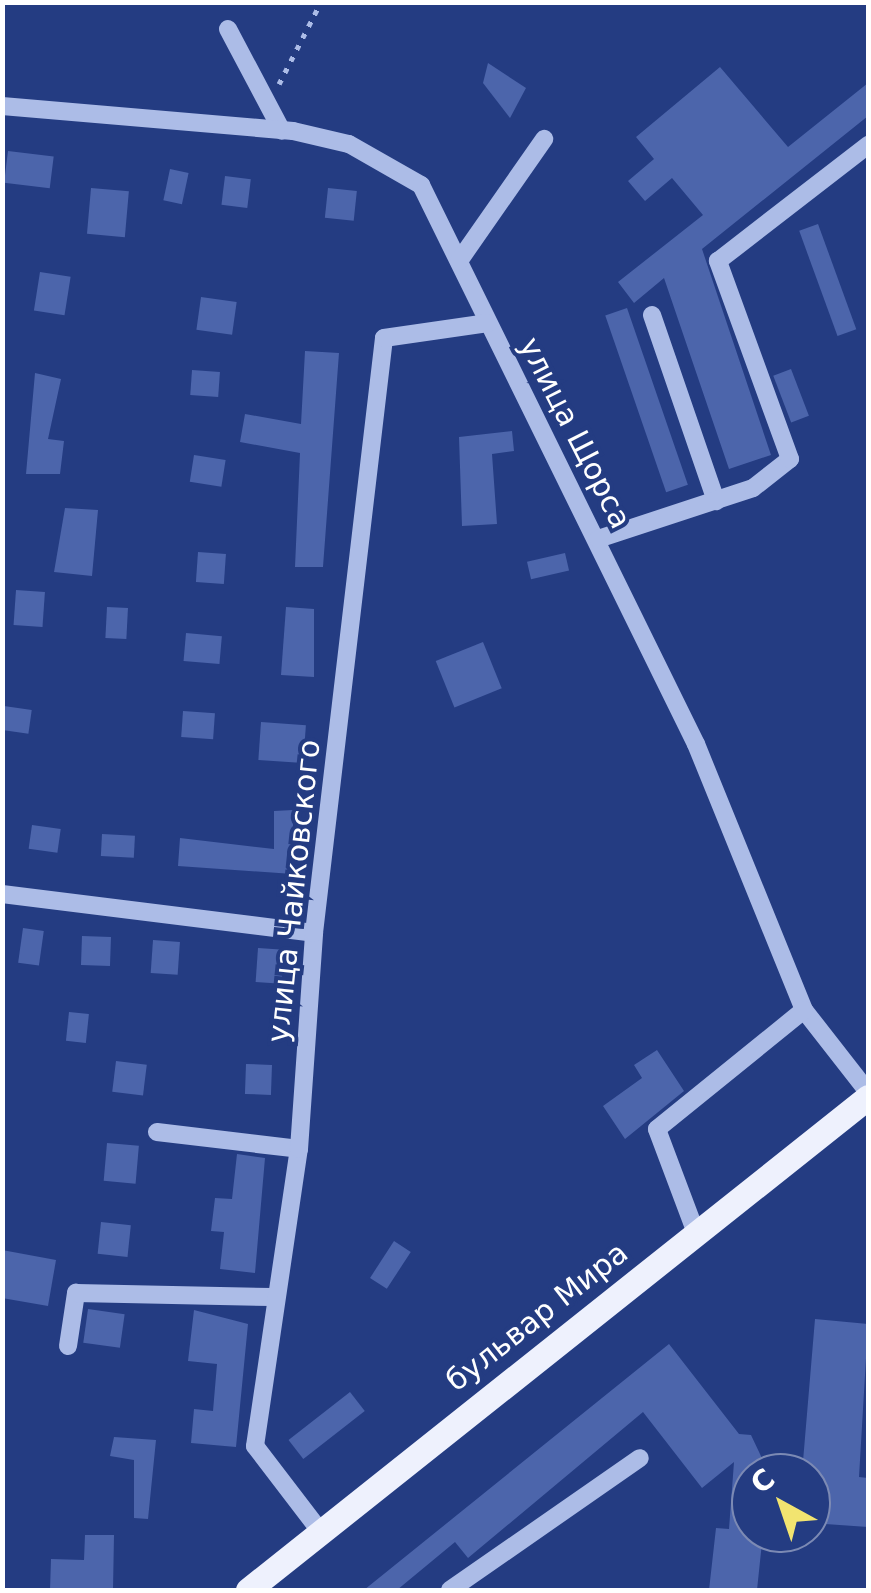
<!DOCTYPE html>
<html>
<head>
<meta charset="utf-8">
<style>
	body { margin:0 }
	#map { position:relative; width:871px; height:1593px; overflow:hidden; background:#243c82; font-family:"DejaVu Sans",sans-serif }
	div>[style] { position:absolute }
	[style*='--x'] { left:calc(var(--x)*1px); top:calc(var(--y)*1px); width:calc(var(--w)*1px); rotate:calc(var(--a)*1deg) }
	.building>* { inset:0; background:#4c65ab; transform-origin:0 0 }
	.path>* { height:5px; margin-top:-2.5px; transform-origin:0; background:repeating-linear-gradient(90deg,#acbce7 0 5px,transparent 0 13px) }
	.minor>* { height:18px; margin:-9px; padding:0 9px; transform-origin:9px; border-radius:9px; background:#acbce7 }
	.major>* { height:25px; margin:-12.5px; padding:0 12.5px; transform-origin:12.5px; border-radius:12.5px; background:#eef1fd }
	span { translate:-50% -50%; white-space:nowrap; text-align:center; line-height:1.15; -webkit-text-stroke:8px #243c82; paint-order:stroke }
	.street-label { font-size:30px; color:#fff }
	.frame { position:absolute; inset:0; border:5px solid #fff; pointer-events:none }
	.north { position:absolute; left:731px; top:1453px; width:100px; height:100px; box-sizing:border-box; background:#243c82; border:2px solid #7c8ab4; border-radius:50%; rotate:320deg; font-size:28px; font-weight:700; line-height:40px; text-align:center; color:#fff }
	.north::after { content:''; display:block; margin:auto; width:35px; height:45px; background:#f2e470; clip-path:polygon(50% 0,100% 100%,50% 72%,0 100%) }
</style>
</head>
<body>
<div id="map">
	<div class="building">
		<i style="clip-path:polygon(488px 63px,526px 88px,510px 118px,483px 83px)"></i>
		<i style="clip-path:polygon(720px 67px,788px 147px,868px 83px,868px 116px,702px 249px,771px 455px,729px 469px,664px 278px,634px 303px,618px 282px,703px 215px,672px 178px,645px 201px,628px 181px,654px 159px,636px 137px)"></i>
		<i style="left:8px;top:151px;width:46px;height:32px;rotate:7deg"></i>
		<i style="left:170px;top:169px;width:19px;height:32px;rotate:12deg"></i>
		<i style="left:225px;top:176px;width:26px;height:29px;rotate:7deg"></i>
		<i style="left:91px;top:188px;width:38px;height:46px;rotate:5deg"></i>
		<i style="left:328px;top:188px;width:29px;height:30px;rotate:6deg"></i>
		<i style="left:818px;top:224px;width:112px;height:20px;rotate:70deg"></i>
		<i style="left:40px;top:272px;width:31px;height:39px;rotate:9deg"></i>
		<i style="left:201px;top:297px;width:36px;height:33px;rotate:8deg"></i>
		<i style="left:627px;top:308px;width:187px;height:23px;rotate:71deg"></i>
		<i style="clip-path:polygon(305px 351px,339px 353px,323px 567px,295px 567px,300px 453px,240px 442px,245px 414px,301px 424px)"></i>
		<i style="left:791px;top:369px;width:50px;height:19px;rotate:69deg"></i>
		<i style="left:192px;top:370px;width:28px;height:25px;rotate:4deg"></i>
		<i style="clip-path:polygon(35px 373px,61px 379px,48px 439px,64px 441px,60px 474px,26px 474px)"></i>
		<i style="clip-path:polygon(512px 431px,514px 451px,492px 454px,497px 524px,462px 526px,459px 437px)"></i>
		<i style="left:194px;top:455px;width:32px;height:27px;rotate:9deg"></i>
		<i style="clip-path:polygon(65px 508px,98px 510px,92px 576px,54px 572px)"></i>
		<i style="left:198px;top:552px;width:28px;height:30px;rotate:4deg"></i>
		<i style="left:565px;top:553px;width:18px;height:39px;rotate:77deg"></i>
		<i style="left:16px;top:590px;width:29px;height:35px;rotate:4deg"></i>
		<i style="left:107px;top:607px;width:21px;height:31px;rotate:3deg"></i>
		<i style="clip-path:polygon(286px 607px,314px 609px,314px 677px,281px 675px)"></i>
		<i style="left:186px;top:633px;width:36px;height:28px;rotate:5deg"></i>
		<i style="left:483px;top:642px;width:50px;height:51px;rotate:68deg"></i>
		<i style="left:4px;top:706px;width:28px;height:24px;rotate:8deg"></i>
		<i style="left:183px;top:711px;width:32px;height:26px;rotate:4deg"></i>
		<i style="left:261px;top:722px;width:45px;height:38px;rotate:4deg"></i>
		<i style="clip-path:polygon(293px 810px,293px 874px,178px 866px,180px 838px,274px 849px,274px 811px)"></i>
		<i style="left:32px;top:825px;width:29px;height:24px;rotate:8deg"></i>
		<i style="left:102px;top:834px;width:33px;height:22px;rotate:3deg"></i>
		<i style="left:23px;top:928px;width:21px;height:35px;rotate:8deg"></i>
		<i style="left:82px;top:936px;width:29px;height:29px;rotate:2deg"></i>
		<i style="left:153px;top:940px;width:27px;height:33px;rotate:4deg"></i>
		<i style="left:258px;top:948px;width:26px;height:34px;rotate:4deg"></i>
		<i style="left:69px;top:1012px;width:20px;height:29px;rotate:6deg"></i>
		<i style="clip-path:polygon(657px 1050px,684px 1091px,625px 1139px,603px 1106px,642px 1078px,634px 1065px)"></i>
		<i style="left:116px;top:1061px;width:31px;height:31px;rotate:7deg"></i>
		<i style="left:246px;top:1064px;width:26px;height:30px;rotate:2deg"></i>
		<i style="left:107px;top:1143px;width:32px;height:38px;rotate:5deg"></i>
		<i style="clip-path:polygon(237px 1154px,265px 1158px,255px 1273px,220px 1269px,224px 1232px,211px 1231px,215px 1198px,232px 1199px)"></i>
		<i style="left:101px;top:1222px;width:30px;height:32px;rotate:6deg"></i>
		<i style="left:394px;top:1241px;width:20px;height:44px;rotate:33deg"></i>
		<i style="clip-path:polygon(2px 1250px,56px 1260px,48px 1306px,2px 1298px)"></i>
		<i style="left:88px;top:1309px;width:37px;height:34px;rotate:8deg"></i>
		<i style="clip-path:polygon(194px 1310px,248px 1324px,236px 1447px,191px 1443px,194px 1409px,213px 1411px,217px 1364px,188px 1361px)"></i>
		<i style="clip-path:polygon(815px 1319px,868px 1324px,859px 1477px,868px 1478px,868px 1527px,811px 1523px,811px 1473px,802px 1473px)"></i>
		<i style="clip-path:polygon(669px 1344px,739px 1434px,751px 1435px,769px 1473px,751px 1473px,751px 1533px,763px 1533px,757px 1590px,709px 1590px,716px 1528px,729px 1529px,734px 1462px,702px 1488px,643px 1412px,468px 1558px,455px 1542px,397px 1590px,364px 1590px)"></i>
		<i style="left:350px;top:1392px;width:24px;height:78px;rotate:52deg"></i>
		<i style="clip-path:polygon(114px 1437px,156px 1440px,148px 1519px,134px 1518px,134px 1460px,110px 1456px)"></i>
		<i style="clip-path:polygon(85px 1535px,114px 1535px,113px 1590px,50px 1590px,51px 1559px,84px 1560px)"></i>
	</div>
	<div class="path">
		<i style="--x:279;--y:84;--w:92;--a:-62.9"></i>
	</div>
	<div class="minor">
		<i style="--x:228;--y:29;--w:115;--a:62.1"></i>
		<i style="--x:2;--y:106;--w:292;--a:4.9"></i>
		<i style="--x:293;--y:131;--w:57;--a:13.1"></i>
		<i style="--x:349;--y:144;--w:83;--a:29.7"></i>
		<i style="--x:421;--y:185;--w:623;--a:63.81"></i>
		<i style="--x:696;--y:744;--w:287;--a:67.9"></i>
		<i style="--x:804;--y:1010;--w:104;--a:52"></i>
		<i style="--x:459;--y:261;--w:149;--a:-55.1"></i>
		<i style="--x:652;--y:315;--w:197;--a:71"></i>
		<i style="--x:598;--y:539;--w:163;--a:-18.2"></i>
		<i style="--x:753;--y:488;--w:47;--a:-38.1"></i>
		<i style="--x:790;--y:459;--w:211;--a:-110"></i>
		<i style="--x:718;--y:261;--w:190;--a:-37.7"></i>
		<i style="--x:2;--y:894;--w:314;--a:7.1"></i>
		<i style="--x:157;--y:1132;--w:143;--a:6.8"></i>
		<i style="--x:696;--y:1233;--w:111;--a:-110.6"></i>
		<i style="--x:657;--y:1129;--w:189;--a:-39"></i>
		<i style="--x:68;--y:1346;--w:54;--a:-81.4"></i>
		<i style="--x:76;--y:1293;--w:196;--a:1.2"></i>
		<i style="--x:320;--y:1531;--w:107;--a:-127.4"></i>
		<i style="--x:255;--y:1446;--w:300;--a:-81.6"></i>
		<i style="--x:299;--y:1149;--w:217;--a:-86"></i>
		<i style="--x:314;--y:933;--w:599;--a:-83.29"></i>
		<i style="--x:384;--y:338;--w:105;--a:-8.2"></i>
		<i style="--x:450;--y:1590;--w:231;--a:-34.8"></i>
	</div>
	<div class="major">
		<i style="--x:248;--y:1590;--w:792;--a:-38.49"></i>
	</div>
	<div class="street-label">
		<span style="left:575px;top:433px;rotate:63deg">улица Щорса</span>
		<span style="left:294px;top:891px;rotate:-84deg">улица Чайковского</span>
		<span style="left:537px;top:1317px;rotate:-38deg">бульвар Мира</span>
	</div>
	<div class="frame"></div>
	<div class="north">С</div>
</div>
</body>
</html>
